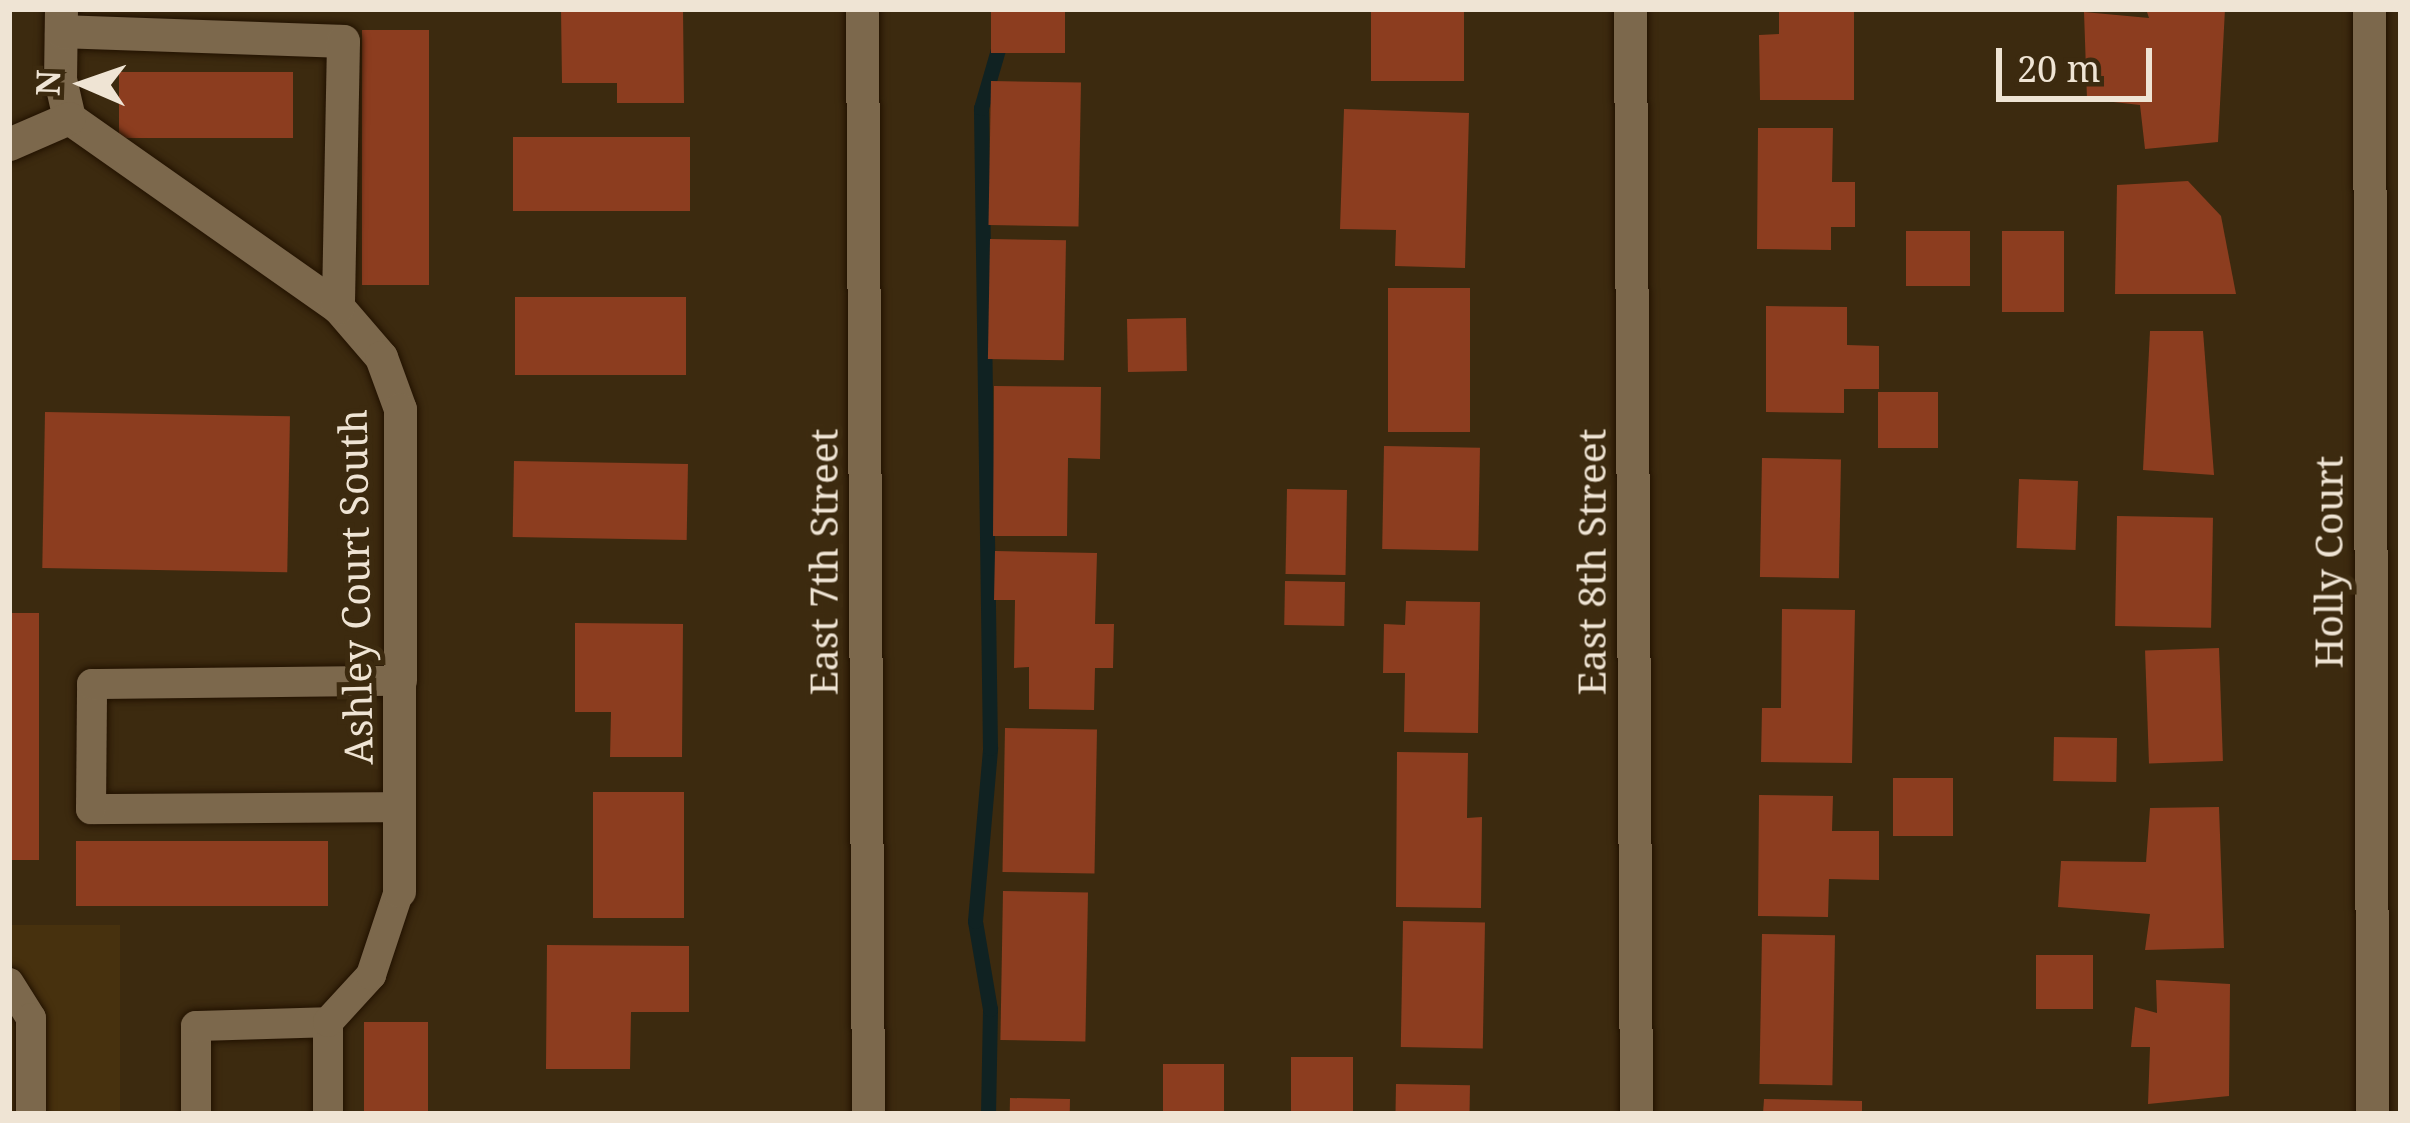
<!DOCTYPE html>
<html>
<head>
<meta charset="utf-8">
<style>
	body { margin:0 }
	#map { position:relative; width:2410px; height:1123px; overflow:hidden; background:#3c2a0f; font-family:"Noto Serif",serif }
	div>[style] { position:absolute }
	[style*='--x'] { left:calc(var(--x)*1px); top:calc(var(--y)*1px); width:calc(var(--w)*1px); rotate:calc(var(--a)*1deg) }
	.built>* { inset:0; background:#47310e; transform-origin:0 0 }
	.stream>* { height:15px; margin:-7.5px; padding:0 7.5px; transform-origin:7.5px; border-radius:7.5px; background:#102222 }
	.building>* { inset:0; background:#8c3d1f; transform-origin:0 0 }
	.roads { filter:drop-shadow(0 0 3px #221200) drop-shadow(0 0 3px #221200) }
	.service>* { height:30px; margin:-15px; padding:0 15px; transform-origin:15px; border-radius:15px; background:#7c684c }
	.minor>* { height:33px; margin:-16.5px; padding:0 16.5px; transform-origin:16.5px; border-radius:16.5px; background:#7c684c }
	.tertiary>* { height:33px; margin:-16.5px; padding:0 16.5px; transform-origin:16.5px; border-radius:16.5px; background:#7c684c }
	span { translate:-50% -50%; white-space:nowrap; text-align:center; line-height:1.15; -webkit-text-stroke:10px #3c2a0f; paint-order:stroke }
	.street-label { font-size:39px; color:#efe4d4 }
	.frame { position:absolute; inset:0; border:12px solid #efe4d4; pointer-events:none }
	.north { position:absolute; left:24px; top:24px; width:120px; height:120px; -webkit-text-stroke:9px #3c2a0f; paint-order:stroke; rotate:272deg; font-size:33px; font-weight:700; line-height:48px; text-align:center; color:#efe4d4 }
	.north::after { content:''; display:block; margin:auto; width:42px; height:54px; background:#efe4d4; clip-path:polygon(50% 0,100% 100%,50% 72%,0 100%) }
	.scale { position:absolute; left:1996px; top:48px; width:156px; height:54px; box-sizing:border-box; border:6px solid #efe4d4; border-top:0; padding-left:15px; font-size:36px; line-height:42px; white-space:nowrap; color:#efe4d4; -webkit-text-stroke:9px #3c2a0f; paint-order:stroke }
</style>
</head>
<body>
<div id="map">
	<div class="built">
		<i style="left:9px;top:925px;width:111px;height:189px"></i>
	</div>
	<div class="stream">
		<i style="--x:988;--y:1114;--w:105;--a:-88.9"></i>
		<i style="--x:990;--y:1009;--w:89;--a:-99.7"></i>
		<i style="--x:975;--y:921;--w:174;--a:-85"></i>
		<i style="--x:990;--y:748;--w:640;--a:-90.81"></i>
		<i style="--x:981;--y:108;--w:72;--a:-73.8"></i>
		<i style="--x:1001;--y:39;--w:42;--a:-45"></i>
	</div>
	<div class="building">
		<i style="clip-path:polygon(561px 9px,683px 9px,684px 103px,617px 103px,617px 83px,562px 83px)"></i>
		<i style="left:991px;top:9px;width:74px;height:44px"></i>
		<i style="left:1371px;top:9px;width:93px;height:72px"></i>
		<i style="clip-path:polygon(1779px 9px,1854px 9px,1854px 100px,1760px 100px,1759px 35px,1779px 34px)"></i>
		<i style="clip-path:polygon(2146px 9px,2225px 9px,2218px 142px,2145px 149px,2140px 105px,2087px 99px,2084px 12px,2149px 18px)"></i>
		<i style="left:362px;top:30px;width:67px;height:255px"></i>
		<i style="left:119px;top:72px;width:174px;height:66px"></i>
		<i style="left:991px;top:81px;width:90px;height:144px;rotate:1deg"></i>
		<i style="clip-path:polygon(1344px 109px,1469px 113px,1465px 268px,1395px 266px,1396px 230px,1340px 229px)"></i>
		<i style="clip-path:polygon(1758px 128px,1833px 128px,1832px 182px,1855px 182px,1855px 227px,1831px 227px,1831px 250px,1757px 249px)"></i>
		<i style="left:513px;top:137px;width:177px;height:74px"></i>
		<i style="clip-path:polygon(2188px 181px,2221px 216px,2236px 294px,2115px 294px,2117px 185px)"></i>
		<i style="left:1906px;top:231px;width:64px;height:55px"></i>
		<i style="left:2002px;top:231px;width:62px;height:81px"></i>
		<i style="left:990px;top:239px;width:76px;height:120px;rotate:1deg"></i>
		<i style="left:1388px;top:288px;width:82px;height:144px"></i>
		<i style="left:515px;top:297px;width:171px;height:78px"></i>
		<i style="clip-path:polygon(1766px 306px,1847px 307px,1847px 345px,1879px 346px,1879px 389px,1844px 389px,1844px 413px,1766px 412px)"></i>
		<i style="left:1186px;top:318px;width:53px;height:59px;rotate:89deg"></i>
		<i style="clip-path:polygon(2150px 331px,2203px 331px,2214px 475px,2143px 470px)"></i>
		<i style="clip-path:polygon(994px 386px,1101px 387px,1100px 459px,1068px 458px,1067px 536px,993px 536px)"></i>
		<i style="left:1938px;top:392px;width:56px;height:60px;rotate:90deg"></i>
		<i style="left:45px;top:412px;width:245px;height:156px;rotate:1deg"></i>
		<i style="left:1384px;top:446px;width:96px;height:103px;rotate:1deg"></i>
		<i style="left:1762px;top:458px;width:79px;height:119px;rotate:1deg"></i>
		<i style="left:514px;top:461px;width:174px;height:76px;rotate:1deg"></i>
		<i style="left:2019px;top:479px;width:59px;height:69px;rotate:2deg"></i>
		<i style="left:1287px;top:489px;width:60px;height:85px;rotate:1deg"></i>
		<i style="left:2117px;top:516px;width:96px;height:110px;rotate:1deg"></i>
		<i style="clip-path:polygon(995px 551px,1097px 553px,1095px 624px,1114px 624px,1113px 668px,1095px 668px,1094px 710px,1029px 709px,1029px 667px,1014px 668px,1015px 600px,994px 600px)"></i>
		<i style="left:1285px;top:581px;width:60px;height:44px;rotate:1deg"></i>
		<i style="clip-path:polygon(1406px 601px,1480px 602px,1478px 733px,1404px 732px,1405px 673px,1383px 673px,1384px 624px,1405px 625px)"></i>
		<i style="clip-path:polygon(1782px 609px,1855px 610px,1852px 763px,1761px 762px,1762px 708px,1781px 708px)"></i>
		<i style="left:9px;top:613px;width:30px;height:247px"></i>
		<i style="clip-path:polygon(575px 623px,683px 624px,682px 757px,610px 757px,611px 712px,575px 712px)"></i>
		<i style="left:2219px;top:648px;width:113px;height:74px;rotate:88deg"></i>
		<i style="left:1005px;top:728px;width:92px;height:144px;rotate:1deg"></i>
		<i style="left:2054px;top:737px;width:63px;height:44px;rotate:1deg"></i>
		<i style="clip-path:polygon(1397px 752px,1468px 753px,1467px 818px,1482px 817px,1481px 908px,1396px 907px)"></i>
		<i style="left:1893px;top:778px;width:60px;height:58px"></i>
		<i style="left:593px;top:792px;width:91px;height:126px"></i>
		<i style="clip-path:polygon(1759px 795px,1833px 796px,1832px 831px,1879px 831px,1879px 880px,1829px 879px,1828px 917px,1758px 916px)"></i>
		<i style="clip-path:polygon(2219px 807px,2224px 948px,2145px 950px,2150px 914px,2058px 907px,2061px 861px,2146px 862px,2150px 808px)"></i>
		<i style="left:76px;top:841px;width:252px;height:65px"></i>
		<i style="left:1003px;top:891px;width:85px;height:149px;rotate:1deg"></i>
		<i style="left:1403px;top:921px;width:82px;height:126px;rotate:1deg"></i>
		<i style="left:1762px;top:934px;width:73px;height:150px;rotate:1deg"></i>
		<i style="clip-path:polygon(547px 945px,689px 946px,689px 1012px,631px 1012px,630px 1069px,546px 1069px)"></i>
		<i style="left:2036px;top:955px;width:57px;height:54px"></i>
		<i style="clip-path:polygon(2156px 980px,2230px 984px,2229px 1096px,2148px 1104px,2150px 1047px,2131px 1047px,2135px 1007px,2157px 1013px)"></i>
		<i style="left:364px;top:1022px;width:64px;height:92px"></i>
		<i style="left:1291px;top:1057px;width:62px;height:57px"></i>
		<i style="left:1163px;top:1064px;width:61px;height:50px"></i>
		<i style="left:1396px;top:1084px;width:74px;height:30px;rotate:1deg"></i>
		<i style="left:1010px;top:1098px;width:60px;height:16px;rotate:1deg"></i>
		<i style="clip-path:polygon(1764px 1099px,1862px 1101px,1862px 1114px,1763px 1114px)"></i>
	</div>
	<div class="roads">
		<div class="service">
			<i style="--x:401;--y:807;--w:310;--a:179.6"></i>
			<i style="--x:91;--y:809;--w:125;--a:-89.5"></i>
			<i style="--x:92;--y:684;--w:310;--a:-0.6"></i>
			<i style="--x:9;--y:983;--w:41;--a:57.8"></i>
			<i style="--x:31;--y:1018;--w:96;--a:90"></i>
			<i style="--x:196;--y:1114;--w:88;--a:-90"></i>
			<i style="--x:196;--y:1026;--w:132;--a:-1.7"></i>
			<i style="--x:328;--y:1114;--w:92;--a:-90"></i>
			<i style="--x:328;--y:1022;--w:64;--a:-47.5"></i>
			<i style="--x:371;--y:975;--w:89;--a:-71.6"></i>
		</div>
		<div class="minor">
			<i style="--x:61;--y:9;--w:70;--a:90.8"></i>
			<i style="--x:60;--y:79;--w:40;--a:77"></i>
			<i style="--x:69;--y:118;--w:329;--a:35.1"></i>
			<i style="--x:338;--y:307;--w:66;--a:49.3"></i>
			<i style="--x:381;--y:357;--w:55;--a:69.9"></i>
			<i style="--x:400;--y:409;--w:482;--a:90.1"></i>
			<i style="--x:1630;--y:9;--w:1105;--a:89.69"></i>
			<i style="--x:2369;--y:9;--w:1105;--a:89.84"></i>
			<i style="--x:61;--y:31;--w:282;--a:2"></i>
			<i style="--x:343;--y:41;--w:266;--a:91.1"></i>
			<i style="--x:9;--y:144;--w:65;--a:-23.4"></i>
		</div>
		<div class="tertiary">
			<i style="--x:862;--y:9;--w:1105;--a:89.69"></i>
		</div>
	</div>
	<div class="street-label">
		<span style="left:823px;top:562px;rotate:-90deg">East 7th Street</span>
		<span style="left:1591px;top:562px;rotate:-90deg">East 8th Street</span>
		<span style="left:2328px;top:562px;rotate:-90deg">Holly Court</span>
		<span style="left:355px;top:587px;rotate:-91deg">Ashley Court South</span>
	</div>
	<div class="frame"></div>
	<div class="north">N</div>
	<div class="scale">20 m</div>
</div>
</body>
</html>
